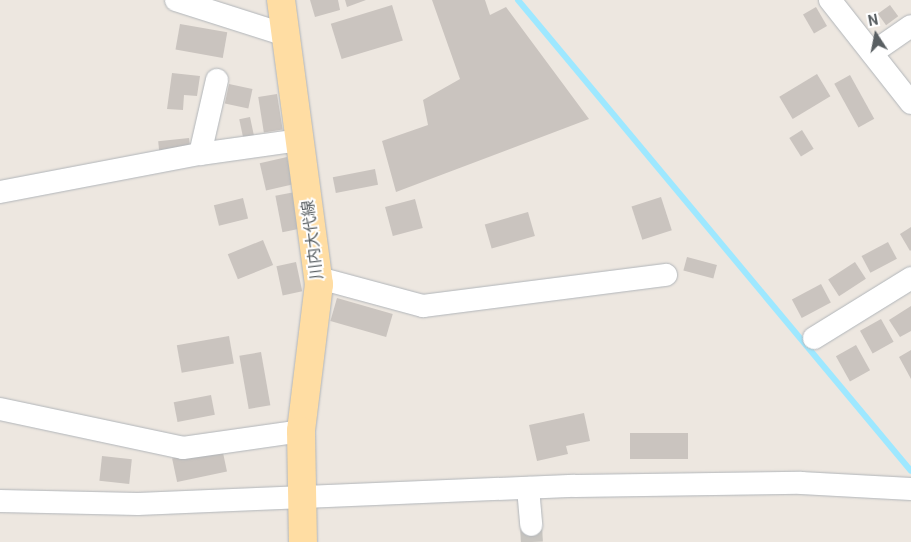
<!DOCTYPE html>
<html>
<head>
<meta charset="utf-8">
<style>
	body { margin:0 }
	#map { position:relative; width:911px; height:542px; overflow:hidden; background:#ede7e0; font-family:Roboto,"Noto Sans JP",sans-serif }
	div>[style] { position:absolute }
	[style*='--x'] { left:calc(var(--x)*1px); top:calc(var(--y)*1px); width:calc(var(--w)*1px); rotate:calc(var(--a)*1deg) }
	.stream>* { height:6px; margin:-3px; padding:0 3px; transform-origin:3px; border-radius:3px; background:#9ee8ff }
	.building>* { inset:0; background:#cac4bf; transform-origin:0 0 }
	.minor-tunnel>* { height:22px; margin-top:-11px; transform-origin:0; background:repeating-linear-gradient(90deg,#c8c5c0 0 22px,transparent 0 33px) }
	.roads { filter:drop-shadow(0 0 1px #b1b5b9) drop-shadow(0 0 1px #b1b5b9) }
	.minor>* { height:22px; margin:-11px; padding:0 11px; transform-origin:11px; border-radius:11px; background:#fff }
	.major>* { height:28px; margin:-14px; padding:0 14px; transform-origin:14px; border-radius:14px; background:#ffdda3 }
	span { translate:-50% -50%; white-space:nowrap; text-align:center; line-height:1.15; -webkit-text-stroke:4px #fff; paint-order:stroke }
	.street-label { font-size:16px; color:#595f62 }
	.north { position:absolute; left:851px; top:10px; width:50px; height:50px; -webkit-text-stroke:4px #fff; paint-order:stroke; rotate:349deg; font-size:14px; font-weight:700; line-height:20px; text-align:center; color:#595f62 }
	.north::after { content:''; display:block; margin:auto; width:18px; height:22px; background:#595f62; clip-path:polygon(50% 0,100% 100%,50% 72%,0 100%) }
</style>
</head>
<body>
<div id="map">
	<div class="stream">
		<i style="--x:518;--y:0;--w:613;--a:50.16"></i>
	</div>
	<div class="building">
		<i style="clip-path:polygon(310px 0,338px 0,340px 10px,315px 17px)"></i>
		<i style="clip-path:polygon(345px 0,366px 0,347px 7px)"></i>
		<i style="clip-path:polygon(432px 0,485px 0,490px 15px,506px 7px,589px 119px,396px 192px,382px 141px,428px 125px,423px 100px,460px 79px)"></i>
		<i style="left:392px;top:5px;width:37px;height:64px;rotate:73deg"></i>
		<i style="left:890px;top:5px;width:14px;height:15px;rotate:54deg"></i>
		<i style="left:816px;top:7px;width:22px;height:15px;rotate:60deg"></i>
		<i style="left:180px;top:24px;width:48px;height:26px;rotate:10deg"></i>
		<i style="clip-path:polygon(172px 73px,200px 76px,197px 96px,184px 95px,183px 110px,167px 109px)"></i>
		<i style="left:817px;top:74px;width:26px;height:44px;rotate:59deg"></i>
		<i style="left:850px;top:75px;width:50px;height:18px;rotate:61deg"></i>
		<i style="left:229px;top:84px;width:24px;height:20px;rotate:12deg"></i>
		<i style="left:277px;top:94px;width:36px;height:19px;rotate:81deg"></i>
		<i style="left:250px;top:117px;width:19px;height:11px;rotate:78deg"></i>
		<i style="left:802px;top:130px;width:22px;height:15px;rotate:58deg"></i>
		<i style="left:189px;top:138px;width:10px;height:31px;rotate:84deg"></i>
		<i style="left:287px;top:157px;width:28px;height:28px;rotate:77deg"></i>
		<i style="left:375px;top:169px;width:16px;height:43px;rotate:79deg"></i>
		<i style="left:295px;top:192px;width:37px;height:20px;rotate:79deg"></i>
		<i style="left:661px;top:197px;width:35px;height:31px;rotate:72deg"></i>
		<i style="left:243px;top:198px;width:21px;height:30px;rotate:76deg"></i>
		<i style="left:415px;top:199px;width:30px;height:31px;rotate:75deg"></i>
		<i style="left:528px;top:212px;width:25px;height:45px;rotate:74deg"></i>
		<i style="clip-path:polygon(911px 227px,911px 250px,910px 251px,900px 234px)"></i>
		<i style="left:263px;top:240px;width:27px;height:38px;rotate:68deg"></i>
		<i style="left:888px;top:242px;width:19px;height:30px;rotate:62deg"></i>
		<i style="left:687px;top:257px;width:31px;height:14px;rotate:15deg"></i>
		<i style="left:296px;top:262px;width:30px;height:20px;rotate:78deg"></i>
		<i style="left:855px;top:262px;width:20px;height:32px;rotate:57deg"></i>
		<i style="left:821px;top:284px;width:21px;height:33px;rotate:62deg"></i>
		<i style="left:337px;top:298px;width:58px;height:24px;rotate:16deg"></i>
		<i style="clip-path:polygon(911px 306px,911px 331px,900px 337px,889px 320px)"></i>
		<i style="left:881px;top:319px;width:26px;height:24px;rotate:61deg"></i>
		<i style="left:229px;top:336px;width:28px;height:53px;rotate:80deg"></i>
		<i style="left:856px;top:345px;width:29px;height:23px;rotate:61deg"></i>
		<i style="clip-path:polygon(911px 350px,911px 379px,899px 357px)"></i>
		<i style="left:261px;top:352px;width:54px;height:22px;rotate:80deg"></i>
		<i style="left:211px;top:395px;width:20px;height:38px;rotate:79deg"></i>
		<i style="clip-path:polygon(584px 413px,590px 441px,566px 446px,568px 454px,537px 461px,529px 425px)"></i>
		<i style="left:630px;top:433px;width:58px;height:26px"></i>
		<i style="left:222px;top:448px;width:24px;height:51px;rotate:78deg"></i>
		<i style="left:102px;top:456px;width:30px;height:25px;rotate:6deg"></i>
	</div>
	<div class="minor-tunnel">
		<i style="--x:531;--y:525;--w:17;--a:87"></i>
	</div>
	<div class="roads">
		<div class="minor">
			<i style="--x:176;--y:0;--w:115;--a:17.7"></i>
			<i style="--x:830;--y:0;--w:131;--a:51.8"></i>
			<i style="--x:872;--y:53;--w:47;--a:-34.7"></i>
			<i style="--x:200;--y:154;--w:76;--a:-77.1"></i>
			<i style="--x:0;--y:192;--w:204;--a:-10.8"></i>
			<i style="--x:200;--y:154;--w:100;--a:-8"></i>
			<i style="--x:319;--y:278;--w:108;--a:15.1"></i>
			<i style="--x:423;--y:306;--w:245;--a:-7.3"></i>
			<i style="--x:814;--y:338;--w:114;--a:-31.7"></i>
			<i style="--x:0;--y:409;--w:187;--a:12"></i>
			<i style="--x:183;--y:448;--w:119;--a:-8.2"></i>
			<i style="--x:528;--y:488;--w:37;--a:85"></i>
			<i style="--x:0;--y:501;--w:138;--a:1.2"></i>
			<i style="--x:138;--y:504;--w:437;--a:-2.4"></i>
			<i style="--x:575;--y:486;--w:226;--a:-0.8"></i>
			<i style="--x:801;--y:483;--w:110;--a:3.1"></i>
		</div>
		<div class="major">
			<i style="--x:281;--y:0;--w:287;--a:82.4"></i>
			<i style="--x:319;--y:284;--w:148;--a:97"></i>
			<i style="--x:301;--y:431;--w:111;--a:89"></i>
		</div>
	</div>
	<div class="street-label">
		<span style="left:313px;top:240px;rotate:-97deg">川内大代線</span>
	</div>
	<div class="north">N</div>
</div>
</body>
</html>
